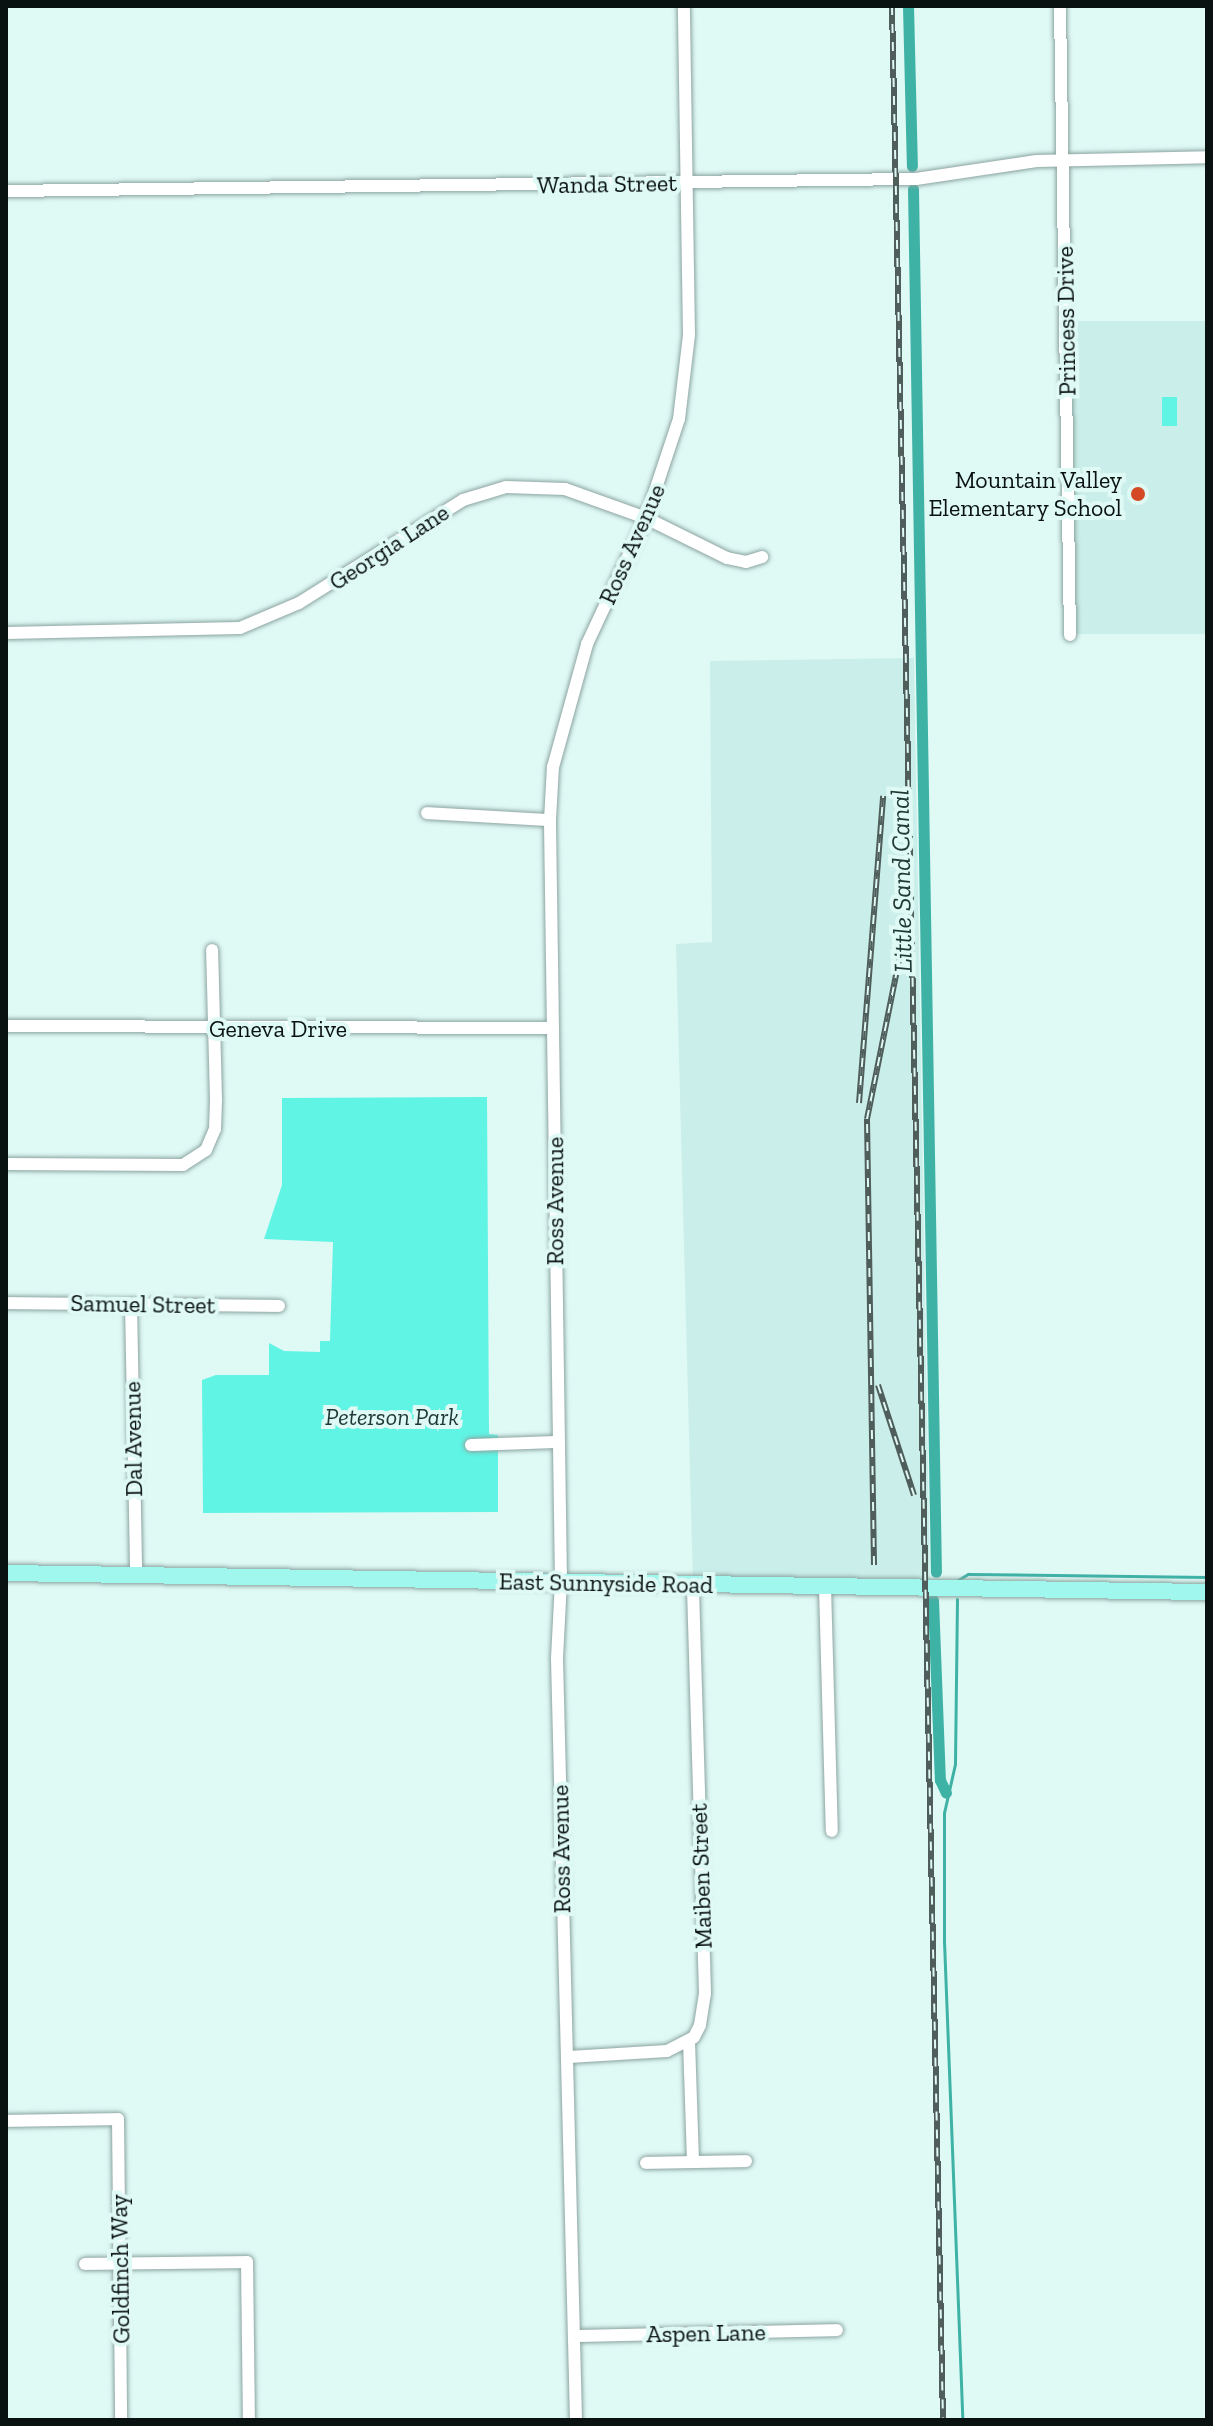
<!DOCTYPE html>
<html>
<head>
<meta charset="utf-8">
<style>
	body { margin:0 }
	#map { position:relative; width:1213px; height:2426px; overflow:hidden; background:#dff9f5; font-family:"Zilla Slab",serif }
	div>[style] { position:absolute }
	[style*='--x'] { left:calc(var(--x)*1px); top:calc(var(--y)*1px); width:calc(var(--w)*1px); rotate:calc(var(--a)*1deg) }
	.built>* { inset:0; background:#caeee9; transform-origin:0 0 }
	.green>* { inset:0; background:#5ff4e4; transform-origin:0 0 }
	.stream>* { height:3px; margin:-1.5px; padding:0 1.5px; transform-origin:1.5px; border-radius:1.5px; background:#3fb2a6 }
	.canal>* { height:11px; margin:-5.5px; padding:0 5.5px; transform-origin:5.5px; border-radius:5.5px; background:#3fb2a6 }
	.roads { filter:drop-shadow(0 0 2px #8ca4a1) drop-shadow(0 0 2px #8ca4a1) }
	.minor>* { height:12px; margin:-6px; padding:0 6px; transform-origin:6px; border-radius:6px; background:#fff }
	.major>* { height:16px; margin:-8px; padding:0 8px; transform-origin:8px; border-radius:8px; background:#a0f7ee }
	.rail>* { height:6px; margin-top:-3px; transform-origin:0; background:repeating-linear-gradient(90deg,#dff9f5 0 9px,#4f5d5b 0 18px); box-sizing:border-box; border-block:2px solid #4f5d5b }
	.dots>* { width:22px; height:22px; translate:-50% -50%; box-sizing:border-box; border:4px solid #dff9f5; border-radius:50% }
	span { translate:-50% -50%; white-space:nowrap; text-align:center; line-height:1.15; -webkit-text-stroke:8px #dff9f5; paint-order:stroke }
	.street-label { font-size:24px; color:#091210 }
	.poi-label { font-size:24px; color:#091210 }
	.right { translate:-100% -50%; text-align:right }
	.park-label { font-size:24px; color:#1f3835; font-style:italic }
	.water-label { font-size:26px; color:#203935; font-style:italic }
	.frame { position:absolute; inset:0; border:8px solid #091210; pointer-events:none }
</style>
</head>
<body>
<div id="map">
	<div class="built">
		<i style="left:1207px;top:321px;width:313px;height:139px;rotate:90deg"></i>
		<i style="clip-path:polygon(914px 658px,930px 1589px,693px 1585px,676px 944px,712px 942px,710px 661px)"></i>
	</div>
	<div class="green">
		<i style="left:1162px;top:397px;width:15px;height:29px"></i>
		<i style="clip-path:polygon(487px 1097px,489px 1434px,498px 1435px,498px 1512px,203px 1513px,202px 1380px,216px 1375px,269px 1375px,269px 1343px,284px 1351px,320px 1352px,320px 1341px,330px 1341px,333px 1242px,264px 1239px,282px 1185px,282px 1098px)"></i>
	</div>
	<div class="stream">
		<i style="--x:958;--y:1580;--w:12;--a:-31"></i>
		<i style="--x:968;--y:1574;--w:239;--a:0.7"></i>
		<i style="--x:957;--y:1599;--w:165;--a:90.7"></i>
		<i style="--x:955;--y:1764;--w:50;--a:102.7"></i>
		<i style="--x:944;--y:1813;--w:128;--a:90"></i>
		<i style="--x:944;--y:1941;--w:479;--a:87.8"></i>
	</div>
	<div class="canal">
		<i style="--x:908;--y:6;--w:160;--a:88.6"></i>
		<i style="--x:913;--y:189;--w:1383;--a:89.05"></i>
		<i style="--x:933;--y:1600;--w:180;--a:87.8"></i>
		<i style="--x:940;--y:1780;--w:14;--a:65"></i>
	</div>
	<div class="roads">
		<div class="minor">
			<i style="--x:1060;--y:6;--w:629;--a:89.09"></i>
			<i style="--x:6;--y:191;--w:910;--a:-0.76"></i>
			<i style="--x:916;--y:179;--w:122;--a:-8.5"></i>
			<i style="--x:1037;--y:161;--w:170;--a:-1.3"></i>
			<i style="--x:6;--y:633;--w:234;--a:-1.2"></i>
			<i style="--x:240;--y:628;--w:64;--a:-23"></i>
			<i style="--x:299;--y:603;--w:194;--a:-32.1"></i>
			<i style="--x:463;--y:500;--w:45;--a:-16.8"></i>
			<i style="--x:506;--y:487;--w:59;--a:1.9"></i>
			<i style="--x:565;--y:489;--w:86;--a:19.7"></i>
			<i style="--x:646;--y:518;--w:90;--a:26.3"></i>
			<i style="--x:727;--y:558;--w:19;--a:12"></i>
			<i style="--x:746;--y:562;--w:17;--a:-17"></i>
			<i style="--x:427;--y:813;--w:123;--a:3.3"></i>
			<i style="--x:6;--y:1026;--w:544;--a:0.21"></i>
			<i style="--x:6;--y:1164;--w:177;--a:0.3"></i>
			<i style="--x:183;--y:1165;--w:27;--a:-33"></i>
			<i style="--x:206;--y:1150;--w:23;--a:-67"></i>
			<i style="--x:215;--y:1129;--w:30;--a:-88"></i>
			<i style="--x:216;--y:1099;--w:149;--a:-91.5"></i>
			<i style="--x:6;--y:1303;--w:273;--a:0.6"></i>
			<i style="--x:131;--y:1304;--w:271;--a:88.9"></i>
			<i style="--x:471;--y:1445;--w:85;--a:-2"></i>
			<i style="--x:825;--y:1587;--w:244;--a:88.4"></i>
			<i style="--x:689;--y:2041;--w:120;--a:88.1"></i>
			<i style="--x:569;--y:2057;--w:98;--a:-3.5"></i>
			<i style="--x:667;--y:2051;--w:30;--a:-27"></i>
			<i style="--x:694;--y:2037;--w:13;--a:-63"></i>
			<i style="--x:700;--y:2025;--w:32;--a:-81"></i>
			<i style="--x:705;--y:1993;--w:408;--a:-91.7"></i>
			<i style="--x:6;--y:2121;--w:112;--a:-1"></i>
			<i style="--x:118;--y:2119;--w:301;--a:89.4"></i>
			<i style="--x:646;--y:2163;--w:100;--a:-1.1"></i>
			<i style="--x:85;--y:2264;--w:162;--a:-0.7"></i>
			<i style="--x:247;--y:2262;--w:158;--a:89.3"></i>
			<i style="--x:574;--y:2336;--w:263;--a:-1.3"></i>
			<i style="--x:576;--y:2420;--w:762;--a:-91.43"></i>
			<i style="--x:557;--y:1658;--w:76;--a:-87"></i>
			<i style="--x:561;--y:1582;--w:762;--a:-90.83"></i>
			<i style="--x:550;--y:820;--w:53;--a:-86.8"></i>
			<i style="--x:553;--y:767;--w:128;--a:-74.5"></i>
			<i style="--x:587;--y:644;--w:139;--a:-64.9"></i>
			<i style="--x:646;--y:518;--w:104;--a:-71.6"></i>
			<i style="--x:679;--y:419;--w:85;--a:-83.2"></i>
			<i style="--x:689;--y:335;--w:329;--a:-90.9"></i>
		</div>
		<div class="major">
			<i style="--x:6;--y:1573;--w:1201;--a:0.91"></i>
		</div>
	</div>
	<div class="rail">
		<i style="--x:892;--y:6;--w:2415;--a:88.79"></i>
		<i style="--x:859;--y:1103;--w:308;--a:-85.5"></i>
		<i style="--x:878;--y:1385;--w:116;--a:71.9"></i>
		<i style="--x:874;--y:1565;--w:446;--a:-90.9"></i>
		<i style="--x:867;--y:1119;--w:187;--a:-78.6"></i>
	</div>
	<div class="dots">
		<i style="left:1138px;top:494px;background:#d34a25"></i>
	</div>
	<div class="street-label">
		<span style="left:607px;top:184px;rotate:-1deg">Wanda Street</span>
		<span style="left:1066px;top:321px;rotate:-91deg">Princess Drive</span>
		<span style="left:632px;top:544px;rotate:-66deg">Ross Avenue</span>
		<span style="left:389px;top:547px;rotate:-33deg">Georgia Lane</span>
		<span style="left:278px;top:1029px">Geneva Drive</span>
		<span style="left:555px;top:1201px;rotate:-90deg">Ross Avenue</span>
		<span style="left:143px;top:1304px;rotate:1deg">Samuel Street</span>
		<span style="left:133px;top:1439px;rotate:-91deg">Dal Avenue</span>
		<span style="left:606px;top:1583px;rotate:1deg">East Sunnyside Road</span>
		<span style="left:561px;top:1849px;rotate:-91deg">Ross Avenue</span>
		<span style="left:701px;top:1876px;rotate:-92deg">Maiben Street</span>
		<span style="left:120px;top:2269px;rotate:-91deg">Goldfinch Way</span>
		<span style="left:706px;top:2333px;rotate:-1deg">Aspen Lane</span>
	</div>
	<div class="poi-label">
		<span class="right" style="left:1122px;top:494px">Mountain Valley<br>Elementary School</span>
	</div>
	<div class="park-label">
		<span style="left:392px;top:1417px">Peterson Park</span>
	</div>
	<div class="water-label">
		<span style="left:902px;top:881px;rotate:-91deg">Little Sand Canal</span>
	</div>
	<div class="frame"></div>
</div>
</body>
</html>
